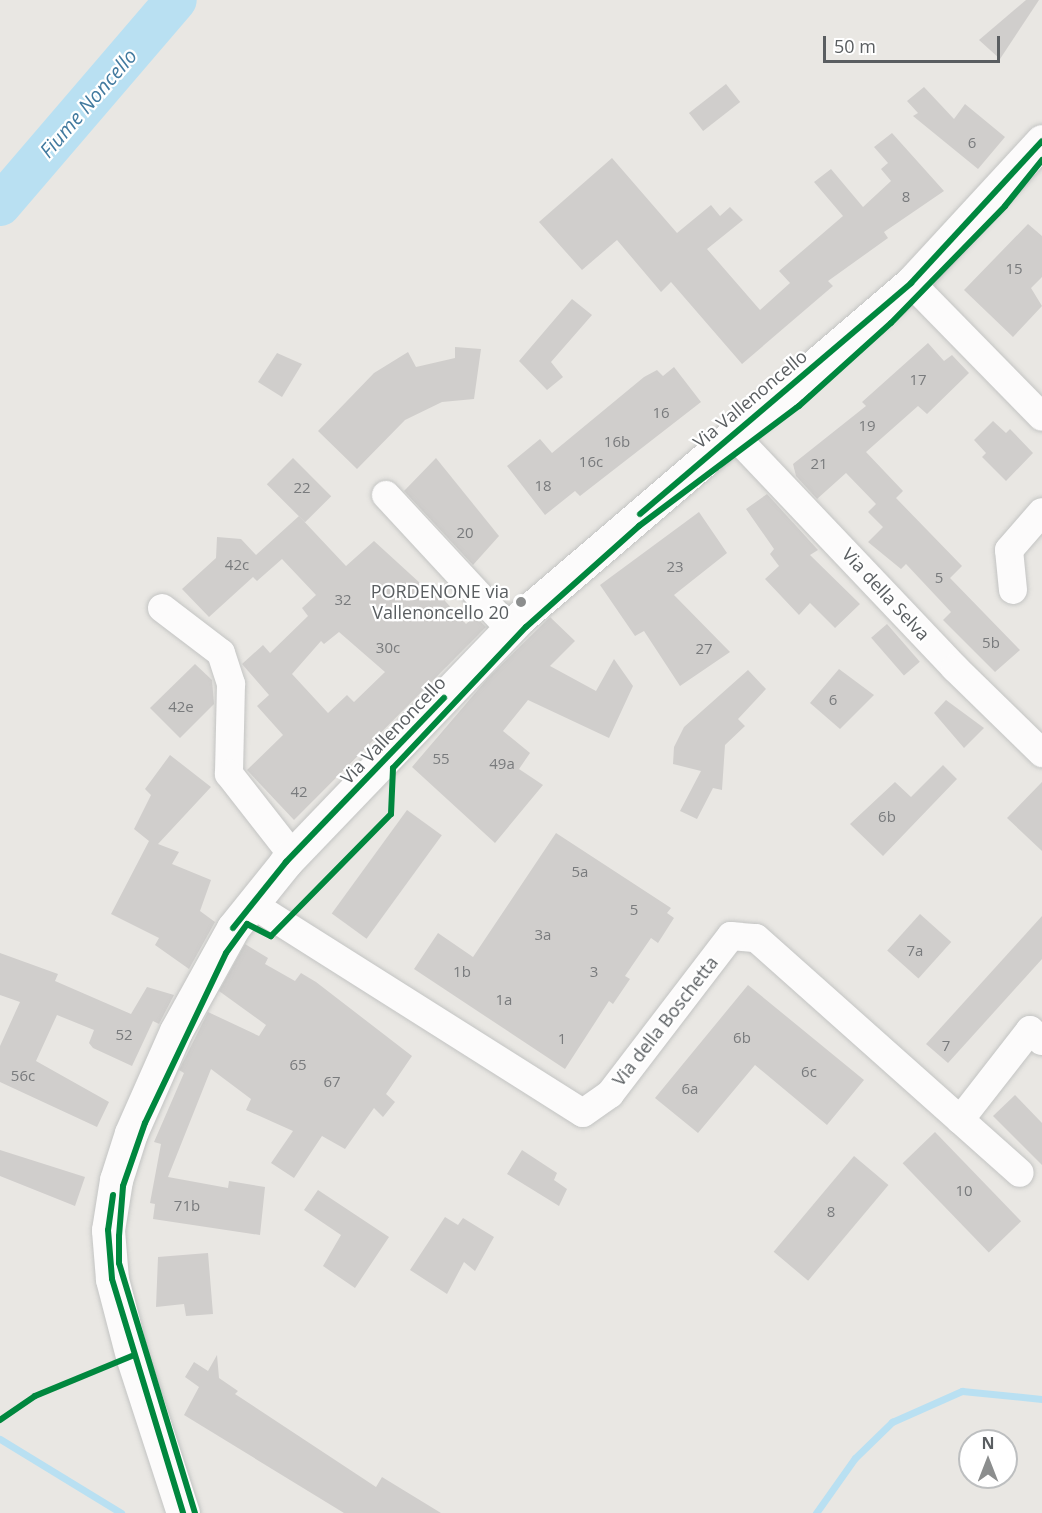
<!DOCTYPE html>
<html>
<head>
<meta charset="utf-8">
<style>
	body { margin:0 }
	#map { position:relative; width:1042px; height:1513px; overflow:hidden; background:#e9e7e3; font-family:"Open Sans",sans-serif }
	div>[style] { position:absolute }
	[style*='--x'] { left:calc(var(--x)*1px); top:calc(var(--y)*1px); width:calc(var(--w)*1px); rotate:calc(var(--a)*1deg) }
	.stream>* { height:7px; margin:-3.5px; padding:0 3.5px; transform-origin:3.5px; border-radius:3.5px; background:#b9e0f2 }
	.river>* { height:42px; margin:-21px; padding:0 21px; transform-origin:21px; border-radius:21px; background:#b9e0f2 }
	.building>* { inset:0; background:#d0cecc; transform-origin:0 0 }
	.roads { filter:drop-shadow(0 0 2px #c3c4c3) drop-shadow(0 0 2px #c3c4c3) }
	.street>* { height:28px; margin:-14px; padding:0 14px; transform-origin:14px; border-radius:14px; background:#fcfbfb }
	.secondary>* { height:33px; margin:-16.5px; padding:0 16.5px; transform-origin:16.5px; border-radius:16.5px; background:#fcfbfb }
	.cycleway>* { height:6px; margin:-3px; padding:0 3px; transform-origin:3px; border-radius:3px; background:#00873e }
	.dots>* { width:16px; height:16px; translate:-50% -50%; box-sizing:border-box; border:3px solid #fff; border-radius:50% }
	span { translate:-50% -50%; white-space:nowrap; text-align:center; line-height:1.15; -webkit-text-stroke:4.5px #fff; paint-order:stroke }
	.number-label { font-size:15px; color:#797b7d }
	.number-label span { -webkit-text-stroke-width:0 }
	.street-label { font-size:18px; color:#5a5e61 }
	.poi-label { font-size:18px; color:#5a5e61 }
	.right { translate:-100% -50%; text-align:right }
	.water-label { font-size:20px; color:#427a9f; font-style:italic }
	.north { position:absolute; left:958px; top:1429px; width:60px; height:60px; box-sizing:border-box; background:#fff; border:2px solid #bdbfc0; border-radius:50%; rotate:0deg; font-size:16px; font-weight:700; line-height:24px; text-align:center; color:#5a5e61 }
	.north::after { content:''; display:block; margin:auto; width:21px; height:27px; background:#8c8e8e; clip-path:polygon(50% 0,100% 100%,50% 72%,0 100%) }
	.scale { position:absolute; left:823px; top:36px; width:177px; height:27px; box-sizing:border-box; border:3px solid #5a5e61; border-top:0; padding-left:8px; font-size:18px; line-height:21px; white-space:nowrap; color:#5a5e61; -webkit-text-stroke:4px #fff; paint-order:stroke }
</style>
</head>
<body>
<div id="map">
	<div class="stream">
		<i style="--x:0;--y:1439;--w:142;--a:31.4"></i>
		<i style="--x:816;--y:1513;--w:67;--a:-54.7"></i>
		<i style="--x:855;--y:1458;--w:52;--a:-44.2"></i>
		<i style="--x:892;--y:1422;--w:77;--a:-23.9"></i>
		<i style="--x:962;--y:1391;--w:80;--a:5.7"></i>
	</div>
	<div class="river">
		<i style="--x:0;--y:205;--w:270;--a:-49.4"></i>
	</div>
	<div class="building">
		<i style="clip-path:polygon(1026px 0,1039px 0,1000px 59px,979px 40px)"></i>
		<i style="left:726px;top:84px;width:23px;height:47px;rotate:52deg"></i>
		<i style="clip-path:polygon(924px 87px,954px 119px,965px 104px,1005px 137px,978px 169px,913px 116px,918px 113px,907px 101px)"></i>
		<i style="clip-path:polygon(892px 133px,944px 191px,884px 232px,888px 238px,828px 281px,833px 286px,742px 364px,671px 282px,661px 292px,617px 240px,582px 270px,539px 222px,612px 158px,677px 233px,711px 205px,720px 216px,730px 207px,743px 220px,707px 249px,760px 310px,790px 283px,779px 271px,843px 216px,814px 182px,831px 169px,863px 207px,891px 181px,881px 169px,888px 163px,874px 147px)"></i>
		<i style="clip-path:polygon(1028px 224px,1042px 236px,1042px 277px,1031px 288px,1042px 306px,1013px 337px,964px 290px)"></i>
		<i style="clip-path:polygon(572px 299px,592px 315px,551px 362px,563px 377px,547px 390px,519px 361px)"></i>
		<i style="clip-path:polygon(928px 343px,944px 361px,952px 355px,969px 373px,927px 414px,918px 406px,866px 452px,903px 491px,896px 498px,962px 566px,950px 578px,1020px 650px,995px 672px,943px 620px,951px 612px,906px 564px,901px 569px,868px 542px,883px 527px,868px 512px,876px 504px,846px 473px,817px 499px,796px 476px,793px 464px,866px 406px,862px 402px)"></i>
		<i style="clip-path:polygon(455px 347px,481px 349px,474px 399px,442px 402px,405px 420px,357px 469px,318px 431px,374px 373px,408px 352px,416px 367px,455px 358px)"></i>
		<i style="clip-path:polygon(277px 353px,302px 364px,282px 397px,258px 382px)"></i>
		<i style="clip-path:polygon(674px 367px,701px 402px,580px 496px,575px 491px,545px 515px,507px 466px,540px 439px,552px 453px,644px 377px,657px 370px,663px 376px)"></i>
		<i style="clip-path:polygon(993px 421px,1006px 433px,1010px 429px,1033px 453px,1006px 481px,982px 457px,986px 453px,974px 440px)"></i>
		<i style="left:293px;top:458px;width:54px;height:37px;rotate:45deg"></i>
		<i style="clip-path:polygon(436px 458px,499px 536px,473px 565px,404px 491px)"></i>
		<i style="clip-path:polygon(767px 494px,818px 550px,810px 555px,860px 604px,835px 628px,810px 603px,799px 615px,765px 579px,779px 566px,770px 554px,774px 549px,746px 509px)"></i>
		<i style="clip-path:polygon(699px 512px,727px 553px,674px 595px,730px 652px,680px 686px,644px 631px,635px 636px,600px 585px)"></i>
		<i style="clip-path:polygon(evenodd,299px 516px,346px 566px,374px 541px,432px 594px,436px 591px,466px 624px,475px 616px,486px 627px,294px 820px,247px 770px,283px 735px,257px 706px,269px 695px,242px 664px,263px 645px,270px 653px,308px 616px,302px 608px,316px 595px,282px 559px,257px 581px,253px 577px,209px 617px,182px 589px,216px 558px,217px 537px,241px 539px,256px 555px,299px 516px,339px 632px,385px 672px,354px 702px,347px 695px,328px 713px,292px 674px,321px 641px,324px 644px,339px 632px)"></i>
		<i style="clip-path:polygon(550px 617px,575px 641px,550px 666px,596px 691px,614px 659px,633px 686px,609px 738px,528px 700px,503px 731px,530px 753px,519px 769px,543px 785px,495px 843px,412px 767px,488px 678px)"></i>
		<i style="left:887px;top:624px;width:50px;height:21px;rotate:49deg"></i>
		<i style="clip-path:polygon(195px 664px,212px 680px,214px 704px,180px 738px,150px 708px)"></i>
		<i style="clip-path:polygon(839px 669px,874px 695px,840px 729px,810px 703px)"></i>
		<i style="clip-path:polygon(748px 670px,766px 689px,738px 719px,745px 726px,725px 745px,722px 790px,713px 788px,697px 819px,680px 811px,701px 771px,673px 764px,674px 747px,684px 727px)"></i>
		<i style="clip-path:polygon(946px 700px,984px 728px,964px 748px,934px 713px)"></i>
		<i style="clip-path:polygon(170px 755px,211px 787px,158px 844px,179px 852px,172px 864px,211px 880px,200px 911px,215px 922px,189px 969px,155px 945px,159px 938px,111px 914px,149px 841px,134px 829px,151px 795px,145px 789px)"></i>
		<i style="clip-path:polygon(943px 765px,957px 779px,883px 856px,850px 824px,895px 782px,911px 797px)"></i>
		<i style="clip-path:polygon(1042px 782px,1042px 851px,1007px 818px)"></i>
		<i style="left:407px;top:810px;width:43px;height:128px;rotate:36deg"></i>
		<i style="clip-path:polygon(556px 833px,671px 908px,667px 913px,674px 918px,658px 943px,651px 938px,625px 976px,630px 979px,613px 1004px,609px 1001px,565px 1069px,414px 969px,438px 933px,473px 957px)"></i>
		<i style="left:920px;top:914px;width:42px;height:49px;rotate:42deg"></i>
		<i style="clip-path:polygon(1042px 916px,1042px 959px,948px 1063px,926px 1044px)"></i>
		<i style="clip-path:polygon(245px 944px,268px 958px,265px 964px,295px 981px,301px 973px,316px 982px,412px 1056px,386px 1094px,395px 1102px,383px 1117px,374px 1108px,345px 1149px,322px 1136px,294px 1178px,271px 1163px,293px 1131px,246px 1110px,251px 1099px,211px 1069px,168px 1177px,228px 1188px,229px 1181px,265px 1187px,260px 1235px,153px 1219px,155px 1204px,150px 1203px,161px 1144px,154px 1142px,184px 1073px,179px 1070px,208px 1012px,259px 1036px,266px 1025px,219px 991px)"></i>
		<i style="clip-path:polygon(0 953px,58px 974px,55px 981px,131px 1014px,147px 987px,174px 995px,159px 1024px,153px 1021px,132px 1066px,93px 1048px,89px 1043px,94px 1030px,57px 1015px,36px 1061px,109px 1102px,97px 1127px,0 1082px,0 1046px,20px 1002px,0 995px)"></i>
		<i style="clip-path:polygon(748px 985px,864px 1080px,827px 1125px,755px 1065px,698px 1133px,655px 1098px)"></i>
		<i style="clip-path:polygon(1015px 1095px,1042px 1123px,1042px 1165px,993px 1116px)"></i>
		<i style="left:935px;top:1132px;width:124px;height:45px;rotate:46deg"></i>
		<i style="clip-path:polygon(0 1150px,85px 1177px,75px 1206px,0 1176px)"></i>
		<i style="clip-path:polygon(522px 1150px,557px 1173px,554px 1180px,567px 1189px,559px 1206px,507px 1174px)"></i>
		<i style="left:854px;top:1156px;width:45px;height:125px;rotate:40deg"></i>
		<i style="clip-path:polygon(318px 1190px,389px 1237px,355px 1288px,323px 1266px,341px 1235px,304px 1210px)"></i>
		<i style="clip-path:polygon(445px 1217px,458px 1225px,463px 1218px,494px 1237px,475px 1271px,464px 1262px,447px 1294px,410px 1270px)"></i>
		<i style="clip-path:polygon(208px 1253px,213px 1314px,186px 1316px,184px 1304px,156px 1307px,158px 1257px)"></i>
		<i style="clip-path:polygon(217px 1355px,219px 1378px,238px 1391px,235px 1394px,376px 1487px,382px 1477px,441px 1513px,344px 1513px,184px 1415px,199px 1387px,185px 1377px,194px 1362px,208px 1371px)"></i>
	</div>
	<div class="roads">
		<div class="street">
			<i style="--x:911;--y:283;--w:187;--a:45.6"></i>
			<i style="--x:732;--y:433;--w:324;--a:46.5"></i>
			<i style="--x:955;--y:668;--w:122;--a:44.3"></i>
			<i style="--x:386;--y:495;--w:183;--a:47.2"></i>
			<i style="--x:1013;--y:590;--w:40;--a:-95.7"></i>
			<i style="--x:1009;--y:550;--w:50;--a:-49"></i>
			<i style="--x:162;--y:608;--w:74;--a:37.3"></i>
			<i style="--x:221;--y:653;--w:33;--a:72"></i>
			<i style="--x:231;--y:684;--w:90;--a:91.3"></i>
			<i style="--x:229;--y:774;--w:104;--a:52"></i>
			<i style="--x:252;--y:904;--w:391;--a:32.3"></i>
			<i style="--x:583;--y:1113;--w:33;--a:-35"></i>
			<i style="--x:610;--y:1094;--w:199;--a:-52.6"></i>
			<i style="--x:731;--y:936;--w:25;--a:5"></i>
			<i style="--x:756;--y:938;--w:353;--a:41.7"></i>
			<i style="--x:960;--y:1120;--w:114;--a:-52.1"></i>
			<i style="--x:1030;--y:1030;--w:16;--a:43"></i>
		</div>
		<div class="secondary">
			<i style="--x:183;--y:1513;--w:165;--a:-108"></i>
			<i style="--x:132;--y:1356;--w:80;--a:-104.6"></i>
			<i style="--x:112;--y:1279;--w:49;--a:-94.7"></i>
			<i style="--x:108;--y:1230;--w:51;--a:-80.9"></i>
			<i style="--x:116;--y:1180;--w:49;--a:-72.3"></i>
			<i style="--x:131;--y:1133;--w:111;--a:-66.2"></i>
			<i style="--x:176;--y:1031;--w:118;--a:-61"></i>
			<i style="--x:233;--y:928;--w:85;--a:-51.2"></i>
			<i style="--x:286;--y:862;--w:339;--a:-46.2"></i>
			<i style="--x:521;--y:617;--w:513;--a:-40.58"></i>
			<i style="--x:911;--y:283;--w:193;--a:-47.3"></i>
		</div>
	</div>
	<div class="cycleway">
		<i style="--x:640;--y:514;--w:356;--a:-40.4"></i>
		<i style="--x:911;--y:283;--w:193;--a:-47.3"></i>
		<i style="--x:233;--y:928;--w:85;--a:-51.2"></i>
		<i style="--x:286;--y:862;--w:228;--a:-46.1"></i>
		<i style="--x:113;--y:1195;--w:35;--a:98"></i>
		<i style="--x:108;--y:1230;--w:49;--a:85.3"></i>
		<i style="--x:112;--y:1279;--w:245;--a:73.1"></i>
		<i style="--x:0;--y:1420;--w:42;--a:-34.4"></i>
		<i style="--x:35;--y:1396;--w:105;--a:-22.4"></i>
		<i style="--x:195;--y:1513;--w:261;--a:-106.9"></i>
		<i style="--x:119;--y:1263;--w:27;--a:-90"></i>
		<i style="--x:119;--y:1236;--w:50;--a:-85.4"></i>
		<i style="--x:123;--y:1186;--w:67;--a:-70.8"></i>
		<i style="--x:145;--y:1123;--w:188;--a:-64.5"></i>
		<i style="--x:226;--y:953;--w:36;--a:-54"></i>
		<i style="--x:247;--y:924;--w:27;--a:27"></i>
		<i style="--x:271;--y:936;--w:171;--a:-45.5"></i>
		<i style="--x:391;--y:814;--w:46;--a:-87.5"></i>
		<i style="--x:393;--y:768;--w:194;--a:-46.7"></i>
		<i style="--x:526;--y:627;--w:152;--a:-41.8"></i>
		<i style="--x:639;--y:526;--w:200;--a:-36.9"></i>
		<i style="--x:799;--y:406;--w:124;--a:-42.1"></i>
		<i style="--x:891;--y:323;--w:163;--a:-45.7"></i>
		<i style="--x:1005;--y:206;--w:59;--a:-51.2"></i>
	</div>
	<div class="dots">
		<i style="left:521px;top:602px;background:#8c8e8e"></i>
	</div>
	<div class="number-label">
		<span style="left:972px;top:143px">6</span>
		<span style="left:906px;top:197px">8</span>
		<span style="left:1014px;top:269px">15</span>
		<span style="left:918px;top:380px">17</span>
		<span style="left:661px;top:413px">16</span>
		<span style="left:867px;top:426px">19</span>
		<span style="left:617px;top:442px">16b</span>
		<span style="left:591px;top:462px">16c</span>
		<span style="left:819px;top:464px">21</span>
		<span style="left:543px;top:486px">18</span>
		<span style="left:302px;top:488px">22</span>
		<span style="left:465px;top:533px">20</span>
		<span style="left:237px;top:565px">42c</span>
		<span style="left:675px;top:567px">23</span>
		<span style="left:939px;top:578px">5</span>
		<span style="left:343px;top:600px">32</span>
		<span style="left:991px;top:643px">5b</span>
		<span style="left:388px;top:648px">30c</span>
		<span style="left:704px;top:649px">27</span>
		<span style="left:833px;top:700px">6</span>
		<span style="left:181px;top:707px">42e</span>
		<span style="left:441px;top:759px">55</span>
		<span style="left:502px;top:764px">49a</span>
		<span style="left:299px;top:792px">42</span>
		<span style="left:887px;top:817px">6b</span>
		<span style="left:580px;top:872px">5a</span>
		<span style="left:634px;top:910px">5</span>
		<span style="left:543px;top:935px">3a</span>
		<span style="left:915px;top:951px">7a</span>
		<span style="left:462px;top:972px">1b</span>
		<span style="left:594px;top:972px">3</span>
		<span style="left:504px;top:1000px">1a</span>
		<span style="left:124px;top:1035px">52</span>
		<span style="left:742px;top:1038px">6b</span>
		<span style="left:562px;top:1039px">1</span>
		<span style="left:946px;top:1046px">7</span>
		<span style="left:298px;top:1065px">65</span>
		<span style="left:809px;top:1072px">6c</span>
		<span style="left:23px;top:1076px">56c</span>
		<span style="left:332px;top:1082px">67</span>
		<span style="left:690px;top:1089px">6a</span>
		<span style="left:964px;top:1191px">10</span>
		<span style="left:187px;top:1206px">71b</span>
		<span style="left:831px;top:1212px">8</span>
	</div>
	<div class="street-label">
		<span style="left:750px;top:399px;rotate:-40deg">Via Vallenoncello</span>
		<span style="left:886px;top:594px;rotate:47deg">Via della Selva</span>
		<span style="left:393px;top:730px;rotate:-46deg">Via Vallenoncello</span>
		<span style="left:665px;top:1021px;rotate:-52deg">Via della Boschetta</span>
	</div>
	<div class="poi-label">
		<span class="right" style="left:509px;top:602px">PORDENONE via<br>Vallenoncello 20</span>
	</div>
	<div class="water-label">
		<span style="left:88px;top:103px;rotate:-49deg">Fiume Noncello</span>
	</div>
	<div class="north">N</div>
	<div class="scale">50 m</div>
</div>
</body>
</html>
